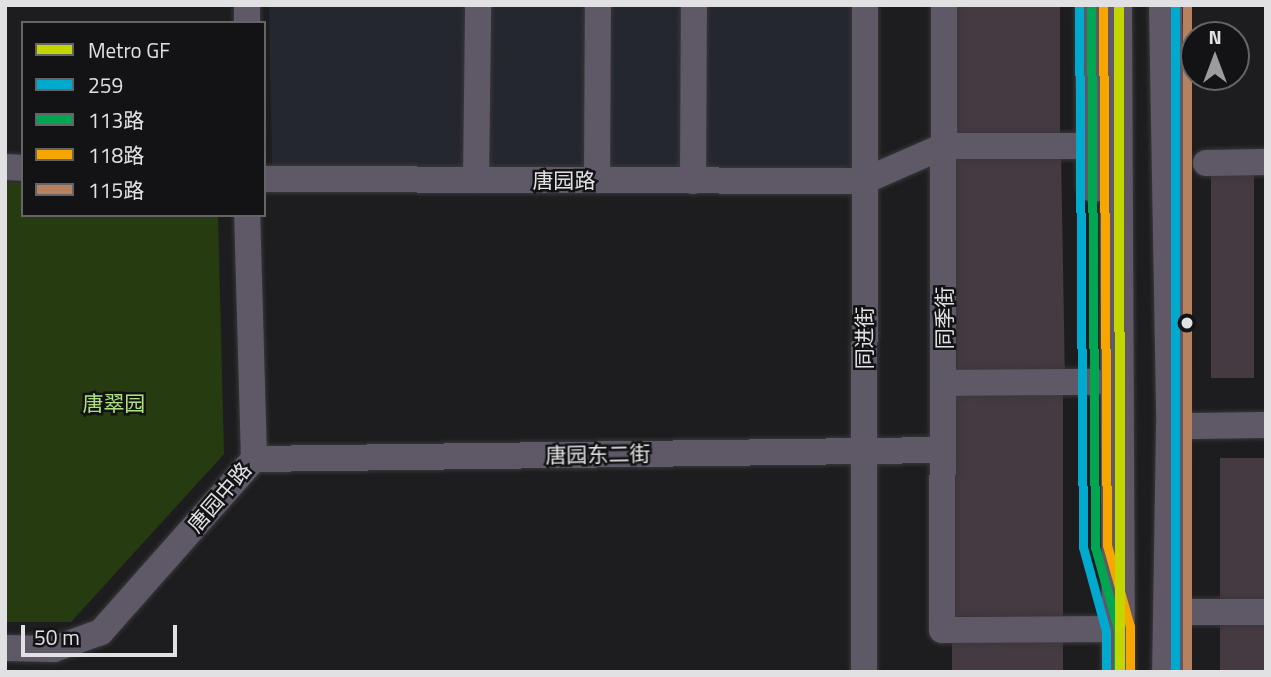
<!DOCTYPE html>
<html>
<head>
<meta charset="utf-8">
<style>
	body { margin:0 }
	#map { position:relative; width:1271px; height:677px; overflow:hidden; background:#1d1d1f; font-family:"Titillium Web","Noto Sans SC",sans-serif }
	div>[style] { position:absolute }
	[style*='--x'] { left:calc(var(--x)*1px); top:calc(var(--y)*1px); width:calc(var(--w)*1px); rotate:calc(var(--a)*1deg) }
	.built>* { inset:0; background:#25272e }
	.green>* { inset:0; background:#273b11 }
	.building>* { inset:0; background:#453942; transform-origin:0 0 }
	.roads { filter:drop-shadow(0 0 2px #38383a) drop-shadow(0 0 2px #38383a) }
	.minor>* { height:26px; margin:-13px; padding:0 13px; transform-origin:13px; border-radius:13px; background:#5f5866 }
	.major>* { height:33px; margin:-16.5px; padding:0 16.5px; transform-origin:16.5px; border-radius:16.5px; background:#605867 }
	.bus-1>* { height:9px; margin:-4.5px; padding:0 4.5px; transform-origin:4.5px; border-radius:4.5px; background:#00a9ce }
	.bus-2>* { height:9px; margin:-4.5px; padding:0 4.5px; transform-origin:4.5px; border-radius:4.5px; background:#00a651 }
	.bus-3>* { height:9px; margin:-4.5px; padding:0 4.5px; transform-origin:4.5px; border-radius:4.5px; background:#f7a600 }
	.bus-4>* { height:9px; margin:-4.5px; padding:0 4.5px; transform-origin:4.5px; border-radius:4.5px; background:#b6815c }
	.metro-1>* { height:10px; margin:-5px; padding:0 5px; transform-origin:5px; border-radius:5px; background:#c4d600 }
	.dots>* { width:19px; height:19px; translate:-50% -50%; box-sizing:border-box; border:4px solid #131316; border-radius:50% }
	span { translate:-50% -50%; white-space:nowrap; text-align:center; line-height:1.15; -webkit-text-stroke:5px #131316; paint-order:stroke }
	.street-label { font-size:21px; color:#e1e1e3 }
	.park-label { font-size:21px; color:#ade180 }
	.frame { position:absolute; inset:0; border:7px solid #e1e1e3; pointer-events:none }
	.legend { position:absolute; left:21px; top:21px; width:245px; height:196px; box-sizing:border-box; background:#131316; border:2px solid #656568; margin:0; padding:9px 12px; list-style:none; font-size:21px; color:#e1e1e3 }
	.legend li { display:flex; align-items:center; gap:14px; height:35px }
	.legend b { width:35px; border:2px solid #656568 }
	.north { position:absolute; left:1180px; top:21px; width:70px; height:70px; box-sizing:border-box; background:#131316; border:2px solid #656568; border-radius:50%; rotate:0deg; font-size:19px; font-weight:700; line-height:28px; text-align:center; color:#e1e1e3 }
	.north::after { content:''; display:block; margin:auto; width:24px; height:32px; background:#9c9c9e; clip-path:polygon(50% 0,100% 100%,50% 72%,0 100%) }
	.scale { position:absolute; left:21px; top:625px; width:156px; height:32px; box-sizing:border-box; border:4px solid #e1e1e3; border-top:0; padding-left:9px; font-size:21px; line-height:24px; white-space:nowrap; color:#e1e1e3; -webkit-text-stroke:5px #131316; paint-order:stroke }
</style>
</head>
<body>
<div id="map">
	<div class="built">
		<i style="clip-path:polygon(269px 5px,852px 5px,852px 164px,836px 172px,272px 166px)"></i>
	</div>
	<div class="green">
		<i style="clip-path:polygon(5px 182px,23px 183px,23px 215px,218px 215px,224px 454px,71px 622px,5px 622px)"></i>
	</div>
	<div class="building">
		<i style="left:954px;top:5px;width:106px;height:133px"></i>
		<i style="left:1061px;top:152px;width:219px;height:108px;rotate:89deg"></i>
		<i style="left:1211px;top:171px;width:43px;height:207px"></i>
		<i style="left:1063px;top:391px;width:225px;height:110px;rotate:90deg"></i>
		<i style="left:1220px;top:458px;width:46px;height:214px"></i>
		<i style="left:1063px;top:637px;width:35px;height:111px;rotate:90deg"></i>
	</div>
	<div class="roads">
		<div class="minor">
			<i style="--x:944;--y:5;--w:625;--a:90.18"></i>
			<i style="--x:942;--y:630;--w:176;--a:-0.3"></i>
			<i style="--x:247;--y:23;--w:18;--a:-90"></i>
			<i style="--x:1206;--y:163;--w:60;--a:-1"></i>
			<i style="--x:5;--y:167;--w:18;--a:3"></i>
			<i style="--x:264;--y:179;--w:600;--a:0.19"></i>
			<i style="--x:864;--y:181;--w:87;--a:-23.6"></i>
			<i style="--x:944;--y:146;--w:148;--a:0"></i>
			<i style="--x:476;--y:180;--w:175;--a:-89.3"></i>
			<i style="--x:597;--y:180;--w:175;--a:-89.7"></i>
			<i style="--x:693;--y:181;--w:176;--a:-89.7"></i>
			<i style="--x:943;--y:383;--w:152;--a:-0.4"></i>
			<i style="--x:1191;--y:426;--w:75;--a:-0.8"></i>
			<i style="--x:254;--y:459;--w:689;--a:-0.75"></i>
			<i style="--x:1189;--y:612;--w:77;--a:0"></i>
			<i style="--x:5;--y:648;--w:49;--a:1.2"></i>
			<i style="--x:54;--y:649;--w:50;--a:-19.9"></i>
			<i style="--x:101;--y:632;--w:231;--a:-48.5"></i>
			<i style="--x:254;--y:459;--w:244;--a:-91.6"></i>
			<i style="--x:864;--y:672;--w:667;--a:-89.91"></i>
		</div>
		<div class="major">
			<i style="--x:1091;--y:5;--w:180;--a:89.4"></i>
			<i style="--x:1115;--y:5;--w:667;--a:89.74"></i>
			<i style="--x:1165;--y:5;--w:421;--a:89"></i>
			<i style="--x:1172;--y:426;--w:246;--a:90.9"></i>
		</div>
	</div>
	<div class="bus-1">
		<i style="--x:1079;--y:5;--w:542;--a:89.58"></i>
		<i style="--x:1083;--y:547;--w:87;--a:74.7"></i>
		<i style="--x:1106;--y:631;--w:41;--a:90"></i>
		<i style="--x:1175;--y:5;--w:667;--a:90"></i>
	</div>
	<div class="bus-2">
		<i style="--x:1091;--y:5;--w:542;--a:89.58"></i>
		<i style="--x:1095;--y:547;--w:85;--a:74.3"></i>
		<i style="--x:1118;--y:629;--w:43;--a:90"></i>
	</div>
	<div class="bus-3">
		<i style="--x:1103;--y:5;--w:540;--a:89.58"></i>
		<i style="--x:1107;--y:545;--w:85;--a:74.3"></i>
		<i style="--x:1130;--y:627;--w:45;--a:90"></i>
	</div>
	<div class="bus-4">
		<i style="--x:1187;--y:5;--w:667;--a:90"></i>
	</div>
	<div class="metro-1">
		<i style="--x:1119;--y:5;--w:667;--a:89.91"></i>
	</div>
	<div class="dots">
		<i style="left:1187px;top:323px;background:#e1e1e3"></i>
	</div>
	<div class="street-label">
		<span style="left:564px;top:180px">唐园路</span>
		<span style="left:944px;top:318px;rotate:-90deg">同季街</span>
		<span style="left:864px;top:338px;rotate:-90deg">同进街</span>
		<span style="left:598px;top:454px;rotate:-1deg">唐园东二街</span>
		<span style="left:219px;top:497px;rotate:-49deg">唐园中路</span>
	</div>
	<div class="park-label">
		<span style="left:114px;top:403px">唐翠园</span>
	</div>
	<div class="frame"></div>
	<ul class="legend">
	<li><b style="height:9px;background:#c4d600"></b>Metro GF</li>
	<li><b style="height:9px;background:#00a9ce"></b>259</li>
	<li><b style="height:9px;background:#00a651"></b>113路</li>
	<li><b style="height:9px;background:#f7a600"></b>118路</li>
	<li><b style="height:9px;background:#b6815c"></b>115路</li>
	</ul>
	<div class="north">N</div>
	<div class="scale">50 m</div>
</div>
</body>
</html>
